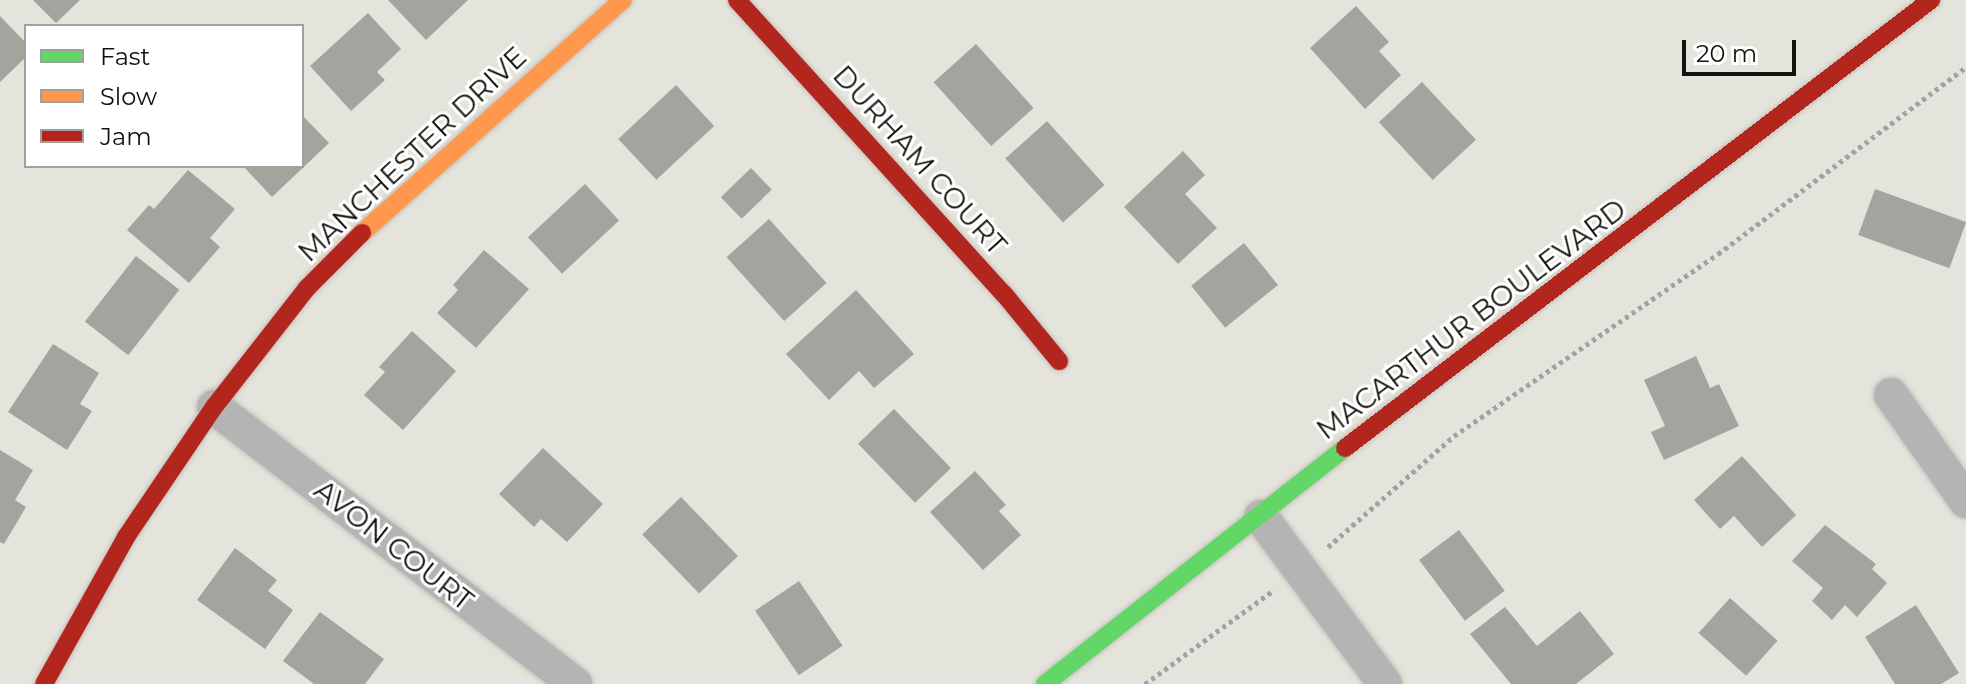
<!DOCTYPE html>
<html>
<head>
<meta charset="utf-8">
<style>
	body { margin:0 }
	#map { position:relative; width:1966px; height:684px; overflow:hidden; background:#e5e4dc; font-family:Montserrat,sans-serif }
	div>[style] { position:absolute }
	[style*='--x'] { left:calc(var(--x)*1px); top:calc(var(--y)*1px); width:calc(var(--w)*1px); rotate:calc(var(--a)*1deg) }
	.building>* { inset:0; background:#a4a39d; transform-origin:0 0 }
	.path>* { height:5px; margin-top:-2.5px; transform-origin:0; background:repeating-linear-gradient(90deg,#a3a2a0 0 4px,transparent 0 8px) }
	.roads { filter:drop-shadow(0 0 2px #c3c2bc) drop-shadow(0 0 2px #c3c2bc) }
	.street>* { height:34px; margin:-17px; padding:0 17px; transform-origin:17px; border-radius:17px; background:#b5b4b4 }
	.fast>* { height:18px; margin:-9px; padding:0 9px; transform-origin:9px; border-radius:9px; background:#63d668 }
	.slow>* { height:18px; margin:-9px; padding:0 9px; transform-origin:9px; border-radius:9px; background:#ff974d }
	.jam>* { height:18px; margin:-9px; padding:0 9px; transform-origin:9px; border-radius:9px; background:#b3261e }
	span { translate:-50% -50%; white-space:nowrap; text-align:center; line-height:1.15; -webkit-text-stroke:6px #fff; paint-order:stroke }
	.street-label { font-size:28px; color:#13120d }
	.legend { position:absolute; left:24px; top:24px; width:280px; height:144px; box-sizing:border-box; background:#fff; border:2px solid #a1a09e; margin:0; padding:10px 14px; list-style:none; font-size:24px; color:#13120d }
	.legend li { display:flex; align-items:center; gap:16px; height:40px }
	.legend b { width:40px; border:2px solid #a1a09e }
	.scale { position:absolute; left:1682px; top:40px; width:114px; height:36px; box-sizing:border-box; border:4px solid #13120d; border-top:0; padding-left:10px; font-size:24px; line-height:28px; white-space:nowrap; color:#13120d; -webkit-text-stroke:6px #fff; paint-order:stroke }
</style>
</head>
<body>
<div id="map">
	<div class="building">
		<i style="clip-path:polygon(33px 0,80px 0,56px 23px)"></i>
		<i style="clip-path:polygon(388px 0,468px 0,426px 40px)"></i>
		<i style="clip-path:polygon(1356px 6px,1389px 42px,1379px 51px,1401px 75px,1365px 109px,1310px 48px)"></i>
		<i style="clip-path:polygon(368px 13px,401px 49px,377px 72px,385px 80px,351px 111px,310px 66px)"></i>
		<i style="clip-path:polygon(0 16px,26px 43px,26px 57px,0 82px)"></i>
		<i style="left:976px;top:44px;width:86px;height:57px;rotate:48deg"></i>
		<i style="left:1422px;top:82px;width:79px;height:59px;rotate:47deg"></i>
		<i style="left:676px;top:85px;width:56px;height:79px;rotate:47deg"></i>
		<i style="clip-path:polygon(302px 115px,329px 143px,272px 197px,243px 166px,302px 166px)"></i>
		<i style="left:1047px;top:121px;width:86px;height:56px;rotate:48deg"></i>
		<i style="clip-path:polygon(1183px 151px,1205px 175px,1185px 194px,1217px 228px,1178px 264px,1124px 207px)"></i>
		<i style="left:751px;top:168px;width:30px;height:42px;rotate:46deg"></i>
		<i style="clip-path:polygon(188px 170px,235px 209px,210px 238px,220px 247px,189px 283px,127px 230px,149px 205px,154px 209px)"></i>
		<i style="left:585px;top:184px;width:50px;height:78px;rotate:47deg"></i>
		<i style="left:1875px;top:189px;width:97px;height:49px;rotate:20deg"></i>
		<i style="left:769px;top:219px;width:86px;height:57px;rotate:48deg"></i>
		<i style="left:1244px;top:243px;width:54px;height:68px;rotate:51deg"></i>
		<i style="clip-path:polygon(484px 250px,529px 289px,476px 348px,437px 313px,458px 290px,453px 285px)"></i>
		<i style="left:136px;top:256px;width:55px;height:83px;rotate:38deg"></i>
		<i style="clip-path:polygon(856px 290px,914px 354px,874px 388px,859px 371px,829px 400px,786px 354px)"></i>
		<i style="clip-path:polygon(412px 331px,456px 371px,403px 430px,364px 395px,385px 372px,379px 367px)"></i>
		<i style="clip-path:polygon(53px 344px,99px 373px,80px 404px,92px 411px,67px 450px,8px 412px)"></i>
		<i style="clip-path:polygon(1696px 356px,1710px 388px,1719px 384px,1739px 426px,1664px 460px,1651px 432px,1665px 426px,1644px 380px)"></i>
		<i style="left:894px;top:409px;width:82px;height:50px;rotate:46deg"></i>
		<i style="clip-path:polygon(543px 448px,603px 504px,567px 542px,541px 519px,534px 527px,499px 494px)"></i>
		<i style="clip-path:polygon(0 450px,33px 470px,15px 500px,26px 507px,4px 544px,0 542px)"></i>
		<i style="clip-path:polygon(1742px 456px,1796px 515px,1762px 547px,1734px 516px,1720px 529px,1694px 500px)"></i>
		<i style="clip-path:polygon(975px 471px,1006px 505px,999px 511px,1021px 535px,983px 570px,930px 512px)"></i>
		<i style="left:681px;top:497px;width:82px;height:54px;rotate:46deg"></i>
		<i style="clip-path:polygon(1825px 525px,1876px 564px,1872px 569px,1887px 583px,1857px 617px,1845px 605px,1832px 620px,1812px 601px,1823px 588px,1792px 561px)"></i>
		<i style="left:1459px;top:530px;width:76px;height:50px;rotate:53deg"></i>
		<i style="clip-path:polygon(235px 548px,277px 580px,268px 591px,293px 610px,265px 649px,197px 600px)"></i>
		<i style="left:799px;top:581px;width:78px;height:53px;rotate:56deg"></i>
		<i style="left:1730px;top:598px;width:64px;height:47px;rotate:42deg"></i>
		<i style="clip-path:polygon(1916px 605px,1959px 673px,1941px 684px,1895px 684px,1865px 637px)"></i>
		<i style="clip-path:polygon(1505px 607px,1537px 646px,1580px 611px,1614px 654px,1576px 684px,1511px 684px,1470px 634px)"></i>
		<i style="clip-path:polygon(320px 612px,384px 659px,365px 684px,314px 684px,283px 661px)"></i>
	</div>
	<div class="path">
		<i style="--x:1328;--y:547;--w:168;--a:-41.4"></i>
		<i style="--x:1454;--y:436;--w:321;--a:-34.6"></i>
		<i style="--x:1718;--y:254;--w:311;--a:-37"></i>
		<i style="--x:1145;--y:684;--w:160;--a:-36.1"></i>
	</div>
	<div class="roads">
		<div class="street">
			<i style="--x:1891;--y:395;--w:130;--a:54.7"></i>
			<i style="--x:214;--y:407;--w:455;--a:37.5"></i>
			<i style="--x:1261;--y:517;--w:208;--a:53.4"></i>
		</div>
		<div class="fast">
			<i style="--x:1045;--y:684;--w:382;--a:-38.2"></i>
		</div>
		<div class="slow">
			<i style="--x:362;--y:233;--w:350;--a:-41.8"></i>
		</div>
		<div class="jam">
			<i style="--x:737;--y:0;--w:397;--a:47.8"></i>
			<i style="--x:1004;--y:294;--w:87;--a:50.6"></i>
			<i style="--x:1345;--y:448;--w:738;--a:-37.4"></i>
			<i style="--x:44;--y:684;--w:168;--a:-60.8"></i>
			<i style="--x:126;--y:537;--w:157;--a:-55.9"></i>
			<i style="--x:214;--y:407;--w:151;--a:-52"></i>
			<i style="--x:307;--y:288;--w:78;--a:-45"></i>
		</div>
	</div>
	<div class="street-label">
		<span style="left:412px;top:154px;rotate:-43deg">MANCHESTER DRIVE</span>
		<span style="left:920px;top:160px;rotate:48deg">DURHAM COURT</span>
		<span style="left:1471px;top:319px;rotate:-37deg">MACARTHUR BOULEVARD</span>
		<span style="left:394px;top:545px;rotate:38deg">AVON COURT</span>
	</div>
	<ul class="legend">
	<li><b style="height:10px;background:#63d668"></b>Fast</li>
	<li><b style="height:10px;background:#ff974d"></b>Slow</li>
	<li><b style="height:10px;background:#b3261e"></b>Jam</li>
	</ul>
	<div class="scale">20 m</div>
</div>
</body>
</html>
